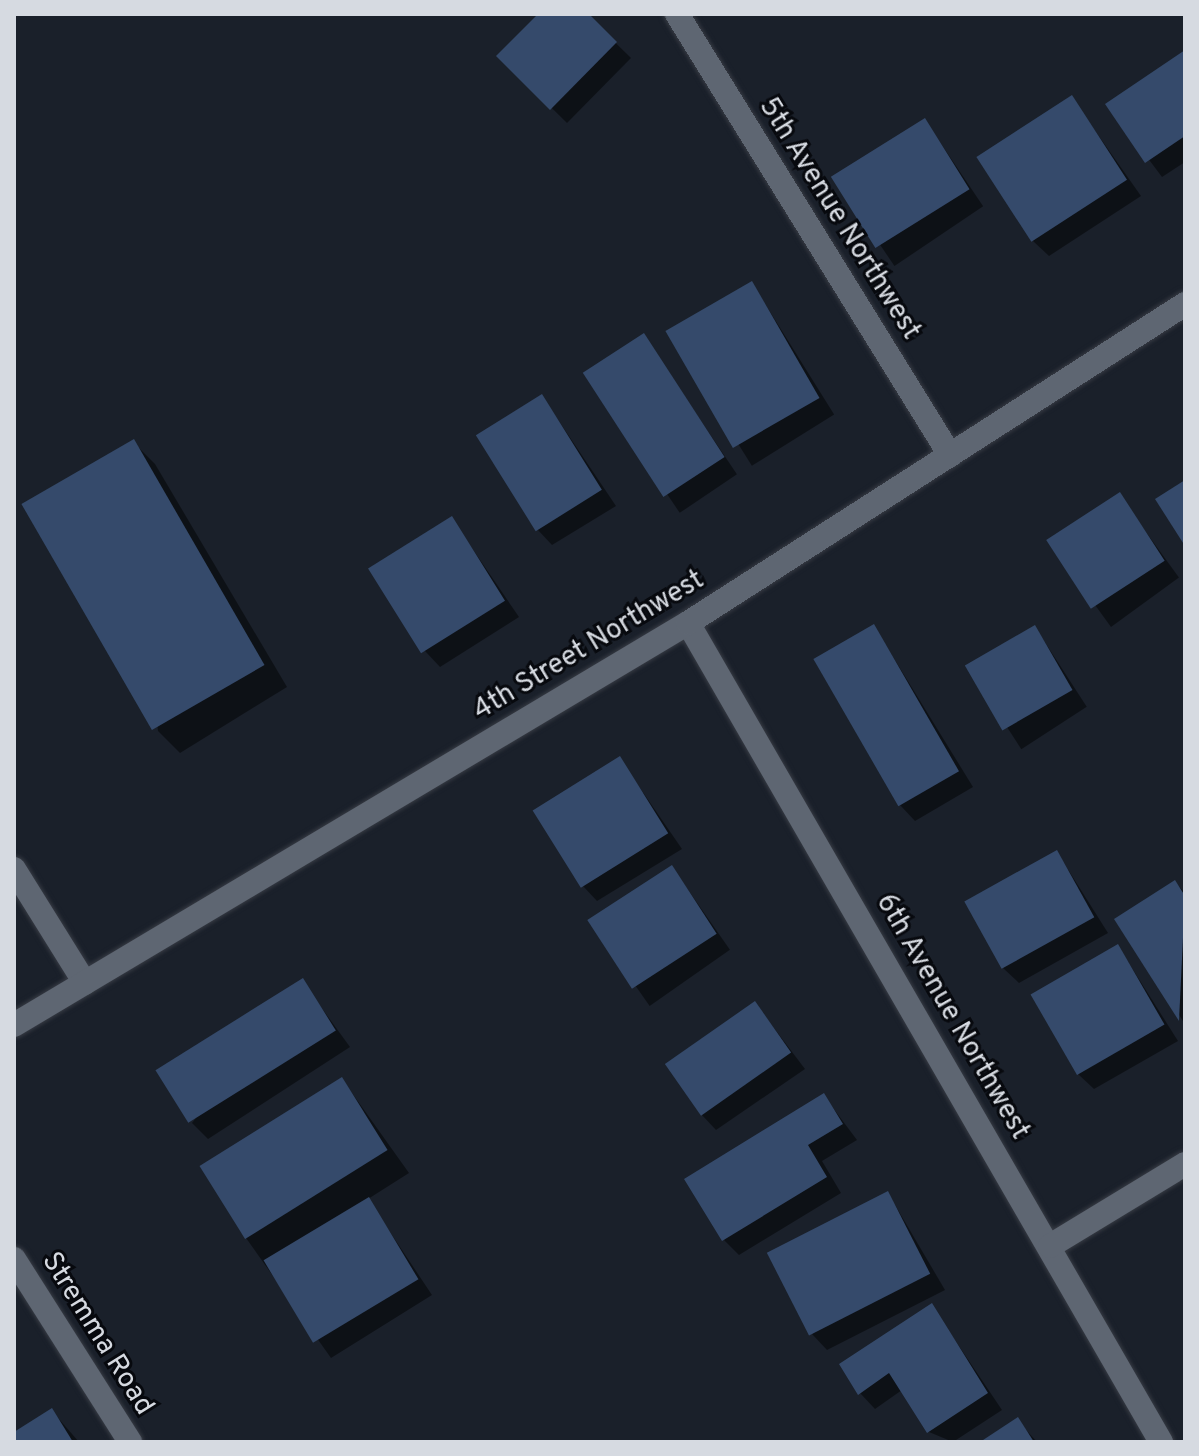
<!DOCTYPE html>
<html>
<head>
<meta charset="utf-8">
<style>
	body { margin:0 }
	#map { position:relative; width:1199px; height:1456px; overflow:hidden; background:#1a202a; font-family:Overpass,sans-serif }
	div>[style] { position:absolute }
	[style*='--x'] { left:calc(var(--x)*1px); top:calc(var(--y)*1px); width:calc(var(--w)*1px); rotate:calc(var(--a)*1deg) }
	.shadow>* { inset:0; background:#0007; transform-origin:0 0 }
	.building>* { inset:0; background:#354a6b; transform-origin:0 0 }
	.roads { filter:drop-shadow(0 0 2px #373b44) drop-shadow(0 0 2px #373b44) }
	.minor>* { height:24px; margin:-12px; padding:0 12px; transform-origin:12px; border-radius:12px; background:#5e6672 }
	span { translate:-50% -50%; white-space:nowrap; text-align:center; line-height:1.15; -webkit-text-stroke:6px #07090e; paint-order:stroke }
	.street-label { font-size:28px; color:#d6dae1 }
	.frame { position:absolute; inset:0; border:16px solid #d6dae1; pointer-events:none }
</style>
</head>
<body>
<div id="map">
	<div class="shadow">
		<i style="clip-path:polygon(540px 14px,586px 14px,631px 58px,567px 123px,499px 56px)"></i>
		<i style="clip-path:polygon(1185px 52px,1185px 162px,1162px 177px,1108px 105px)"></i>
		<i style="clip-path:polygon(1072px 98px,1141px 196px,1049px 256px,1033px 241px)"></i>
		<i style="left:925px;top:120px;width:104px;height:107px;rotate:56deg"></i>
		<i style="left:752px;top:283px;width:155px;height:97px;rotate:58deg"></i>
		<i style="left:643px;top:335px;width:168px;height:69px;rotate:56deg"></i>
		<i style="clip-path:polygon(542px 396px,616px 506px,552px 545px,537px 529px)"></i>
		<i style="clip-path:polygon(133px 442px,155px 464px,287px 687px,180px 753px,158px 731px)"></i>
		<i style="left:1119px;top:495px;width:102px;height:84px;rotate:54deg"></i>
		<i style="clip-path:polygon(452px 519px,519px 617px,440px 667px,425px 651px)"></i>
		<i style="clip-path:polygon(874px 626px,973px 787px,915px 821px,900px 805px)"></i>
		<i style="left:1035px;top:627px;width:95px;height:78px;rotate:57deg"></i>
		<i style="clip-path:polygon(620px 759px,682px 849px,597px 901px,582px 885px)"></i>
		<i style="clip-path:polygon(1057px 852px,1108px 933px,1019px 983px,1003px 968px)"></i>
		<i style="left:672px;top:867px;width:101px;height:98px;rotate:55deg"></i>
		<i style="clip-path:polygon(1175px 882px,1185px 893px,1185px 1024px,1116px 920px)"></i>
		<i style="clip-path:polygon(1118px 946px,1178px 1041px,1094px 1089px,1078px 1074px)"></i>
		<i style="clip-path:polygon(302px 981px,350px 1047px,208px 1139px,192px 1123px)"></i>
		<i style="clip-path:polygon(755px 1003px,805px 1069px,716px 1130px,701px 1114px)"></i>
		<i style="clip-path:polygon(342px 1079px,409px 1173px,368px 1199px,432px 1295px,331px 1358px,246px 1238px)"></i>
		<i style="clip-path:polygon(824px 1096px,857px 1140px,822px 1161px,841px 1193px,739px 1255px,724px 1240px)"></i>
		<i style="clip-path:polygon(888px 1193px,945px 1290px,827px 1350px,812px 1334px)"></i>
		<i style="clip-path:polygon(932px 1306px,1002px 1410px,953px 1442px,929px 1432px,902px 1390px,875px 1409px,860px 1393px)"></i>
		<i style="clip-path:polygon(52px 1411px,79px 1442px,14px 1442px,14px 1435px)"></i>
		<i style="clip-path:polygon(1017px 1420px,1037px 1442px,983px 1442px)"></i>
	</div>
	<div class="building">
		<i style="clip-path:polygon(538px 14px,589px 14px,617px 42px,550px 110px,496px 56px)"></i>
		<i style="clip-path:polygon(1185px 50px,1185px 136px,1145px 163px,1105px 104px)"></i>
		<i style="left:1072px;top:95px;width:101px;height:114px;rotate:57deg"></i>
		<i style="left:925px;top:118px;width:84px;height:111px;rotate:58deg"></i>
		<i style="left:752px;top:281px;width:135px;height:100px;rotate:60deg"></i>
		<i style="left:644px;top:333px;width:148px;height:73px;rotate:57deg"></i>
		<i style="left:542px;top:394px;width:113px;height:78px;rotate:58deg"></i>
		<i style="left:134px;top:439px;width:261px;height:130px;rotate:60deg"></i>
		<i style="clip-path:polygon(1185px 480px,1185px 546px,1155px 499px)"></i>
		<i style="left:1120px;top:492px;width:82px;height:88px;rotate:57deg"></i>
		<i style="left:452px;top:516px;width:100px;height:99px;rotate:58deg"></i>
		<i style="left:874px;top:624px;width:170px;height:70px;rotate:60deg"></i>
		<i style="left:1035px;top:625px;width:75px;height:81px;rotate:60deg"></i>
		<i style="left:620px;top:756px;width:91px;height:103px;rotate:58deg"></i>
		<i style="left:1057px;top:850px;width:77px;height:106px;rotate:61deg"></i>
		<i style="left:672px;top:865px;width:82px;height:101px;rotate:57deg"></i>
		<i style="clip-path:polygon(1175px 880px,1185px 896px,1179px 1021px,1114px 919px)"></i>
		<i style="left:1118px;top:944px;width:93px;height:101px;rotate:60deg"></i>
		<i style="left:303px;top:978px;width:62px;height:174px;rotate:58deg"></i>
		<i style="left:755px;top:1001px;width:63px;height:110px;rotate:55deg"></i>
		<i style="left:342px;top:1077px;width:86px;height:168px;rotate:58deg"></i>
		<i style="clip-path:polygon(824px 1093px,843px 1124px,808px 1145px,827px 1177px,722px 1241px,684px 1179px)"></i>
		<i style="left:888px;top:1191px;width:93px;height:136px;rotate:63deg"></i>
		<i style="left:369px;top:1197px;width:96px;height:123px;rotate:59deg"></i>
		<i style="clip-path:polygon(932px 1303px,988px 1393px,927px 1433px,889px 1373px,858px 1395px,839px 1364px)"></i>
		<i style="clip-path:polygon(52px 1408px,73px 1442px,14px 1442px,14px 1432px)"></i>
		<i style="clip-path:polygon(1018px 1417px,1034px 1442px,980px 1442px)"></i>
	</div>
	<div class="roads">
		<div class="minor">
			<i style="--x:677;--y:14;--w:519;--a:58.24"></i>
			<i style="--x:688;--y:623;--w:946;--a:59.99"></i>
			<i style="--x:14;--y:869;--w:134;--a:58.1"></i>
			<i style="--x:14;--y:1025;--w:785;--a:-30.81"></i>
			<i style="--x:688;--y:623;--w:591;--a:-32.69"></i>
			<i style="--x:1050;--y:1246;--w:158;--a:-31.3"></i>
			<i style="--x:14;--y:1259;--w:217;--a:57.6"></i>
		</div>
	</div>
	<div class="street-label">
		<span style="left:839px;top:219px;rotate:58deg">5th Avenue Northwest</span>
		<span style="left:589px;top:646px;rotate:-31deg">4th Street Northwest</span>
		<span style="left:952px;top:1017px;rotate:60deg">6th Avenue Northwest</span>
		<span style="left:97px;top:1334px;rotate:58deg">Stremma Road</span>
	</div>
	<div class="frame"></div>
</div>
</body>
</html>
